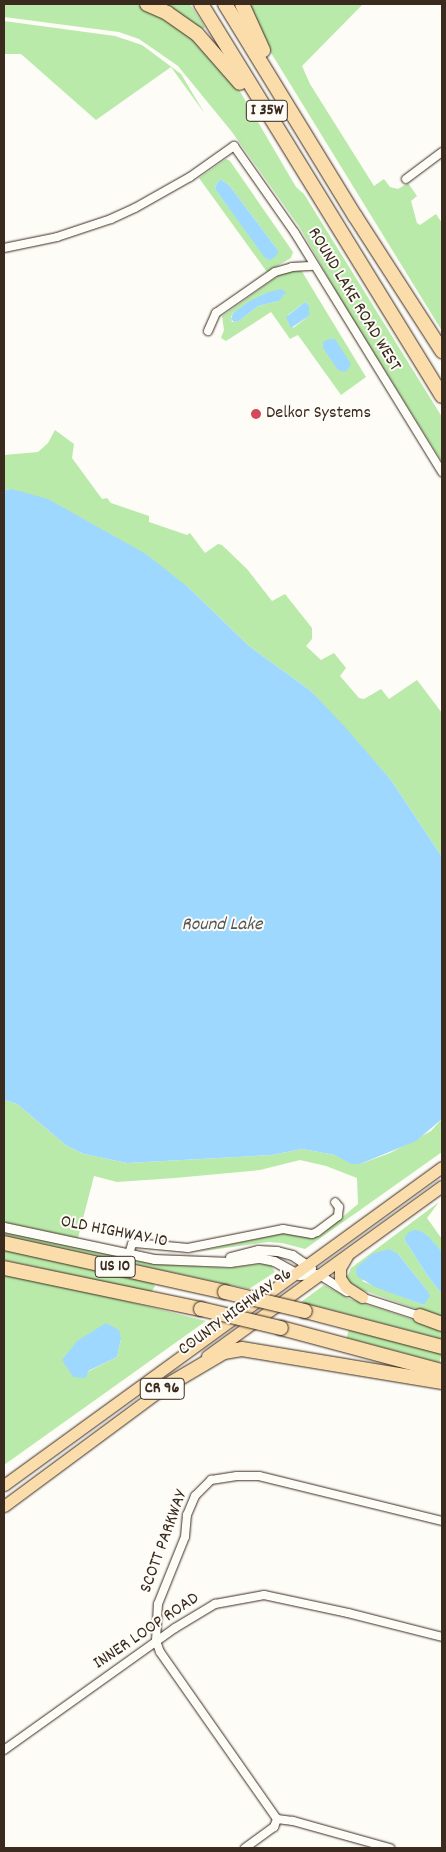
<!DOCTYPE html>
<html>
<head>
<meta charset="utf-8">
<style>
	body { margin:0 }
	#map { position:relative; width:446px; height:1852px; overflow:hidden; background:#fdfcf7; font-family:Dekko,sans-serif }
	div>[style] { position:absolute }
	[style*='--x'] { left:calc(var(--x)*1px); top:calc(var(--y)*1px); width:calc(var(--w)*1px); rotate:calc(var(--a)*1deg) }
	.green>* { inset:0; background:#b9eaaa; transform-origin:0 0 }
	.water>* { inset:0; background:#9fd8ff }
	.roads { filter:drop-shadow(0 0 1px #3b2a1e) drop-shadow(0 0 1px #3b2a1e) }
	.minor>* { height:8px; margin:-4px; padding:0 4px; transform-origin:4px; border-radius:4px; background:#fdfcf7 }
	.tertiary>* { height:9px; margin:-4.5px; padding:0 4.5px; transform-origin:4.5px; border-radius:4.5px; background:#fdfcf7 }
	.primary>* { height:11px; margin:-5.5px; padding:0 5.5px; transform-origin:5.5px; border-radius:5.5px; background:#faddab }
	.motorway>* { height:14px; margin:-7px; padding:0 7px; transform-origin:7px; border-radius:7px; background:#faddab }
	.bridges { filter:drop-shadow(0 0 1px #3b2a1e) drop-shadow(0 0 1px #3b2a1e) }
	.motorway-bridge>* { height:14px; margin:-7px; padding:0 7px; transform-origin:7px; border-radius:7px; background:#faddab }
	.dots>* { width:14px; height:14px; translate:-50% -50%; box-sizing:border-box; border:2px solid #fdfcf7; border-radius:50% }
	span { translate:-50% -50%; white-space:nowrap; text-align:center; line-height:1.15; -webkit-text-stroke:4px #fdfcf7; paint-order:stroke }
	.shield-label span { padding:1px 4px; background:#fdfcf7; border:1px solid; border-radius:4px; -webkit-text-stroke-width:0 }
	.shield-label { font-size:16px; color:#3b2a1e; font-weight:700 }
	.street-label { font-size:18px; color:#3b2a1e }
	.poi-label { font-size:18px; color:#3b2a1e }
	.left { translate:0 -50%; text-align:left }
	.water-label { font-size:19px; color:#545656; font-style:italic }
	.frame { position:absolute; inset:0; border:5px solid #3b2a1e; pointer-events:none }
</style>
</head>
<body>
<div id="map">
	<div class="green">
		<i style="clip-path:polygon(4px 4px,135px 4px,178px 24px,231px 76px,296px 187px,304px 194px,442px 417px,442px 462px,340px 298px,300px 228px,232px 132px,178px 66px,139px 39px,119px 32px,4px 17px)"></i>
		<i style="clip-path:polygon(154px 4px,190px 4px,205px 27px,198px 32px)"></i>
		<i style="clip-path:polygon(246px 4px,363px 4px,302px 66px,310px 84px,374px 186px,384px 179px,390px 187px,398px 189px,408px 183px,417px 196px,411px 201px,417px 223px,420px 225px,436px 214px,442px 223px,442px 331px,257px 30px)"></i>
		<i style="clip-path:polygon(4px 21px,115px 36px,142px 45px,181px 74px,205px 114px,171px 67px,96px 120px,21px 54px,4px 54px)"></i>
		<i style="clip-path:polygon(evenodd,226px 159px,230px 161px,293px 252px,291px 258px,267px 272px,199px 178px,226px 159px,220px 179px,229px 185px,277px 249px,267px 259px,215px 189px,216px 185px,220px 179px)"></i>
		<i style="clip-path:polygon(evenodd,298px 265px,366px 377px,341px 395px,298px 335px,290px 339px,271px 312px,226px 341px,221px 338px,224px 330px,222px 316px,278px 276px,298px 265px,266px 293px,279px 301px,258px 306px,239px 321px,232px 322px,231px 317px,233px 313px,266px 293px,298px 265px,305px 302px,309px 305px,309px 316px,293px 328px,288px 315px,305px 302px)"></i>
		<i style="clip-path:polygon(55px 430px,74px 444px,72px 458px,102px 499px,107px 498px,111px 503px,149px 516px,149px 522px,187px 535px,190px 533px,205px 553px,218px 544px,222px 545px,247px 569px,272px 601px,285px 594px,312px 628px,312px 639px,306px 646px,321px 660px,334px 653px,346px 668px,340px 676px,359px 698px,364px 699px,381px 689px,389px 699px,417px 680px,442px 713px,442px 857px,391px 780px,311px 691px,249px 646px,189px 588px,12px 489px,4px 490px,4px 455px,38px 452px,48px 443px)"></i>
		<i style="clip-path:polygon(4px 1100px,17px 1104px,67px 1146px,84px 1154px,127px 1163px,272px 1155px,302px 1149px,335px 1155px,360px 1164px,390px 1153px,431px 1131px,442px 1119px,442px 1152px,305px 1249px,282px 1243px,268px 1242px,196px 1252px,283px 1233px,296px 1233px,310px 1237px,321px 1235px,358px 1204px,357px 1178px,326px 1166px,300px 1160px,260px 1170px,175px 1178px,117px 1182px,94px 1176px,78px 1238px,4px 1222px)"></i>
		<i style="clip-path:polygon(evenodd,439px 1202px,427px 1218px,442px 1239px,442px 1252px,421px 1231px,404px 1239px,427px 1275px,442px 1294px,442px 1318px,362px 1290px,347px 1281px,346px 1275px,348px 1275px,351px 1268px,439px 1202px,398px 1254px,426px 1289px,424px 1305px,362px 1281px,398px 1254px)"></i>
		<i style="clip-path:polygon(4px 1232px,154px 1264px,228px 1268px,260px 1264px,271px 1265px,275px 1272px,249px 1289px,4px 1236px)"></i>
		<i style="clip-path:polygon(4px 1250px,151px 1281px,155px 1286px,152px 1291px,146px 1291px,4px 1260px)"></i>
		<i style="clip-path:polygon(evenodd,4px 1274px,114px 1298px,206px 1321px,4px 1465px,4px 1274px,121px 1339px,117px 1357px,87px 1372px,121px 1339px)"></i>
		<i style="clip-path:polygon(324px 1285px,350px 1299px,442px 1329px,442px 1339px,301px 1302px)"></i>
		<i style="left:349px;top:1329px;width:96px;height:9px;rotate:15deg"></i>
	</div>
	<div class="water">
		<i style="clip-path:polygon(220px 179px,229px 185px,277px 249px,278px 253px,275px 257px,270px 260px,265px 258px,215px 189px,216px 185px)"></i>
		<i style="clip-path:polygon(281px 289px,286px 292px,279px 301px,258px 306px,239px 321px,234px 322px,231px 319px,233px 313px,250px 301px,266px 293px)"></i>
		<i style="clip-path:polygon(305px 302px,309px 305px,309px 316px,291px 328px,286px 317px)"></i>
		<i style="clip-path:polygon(329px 339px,335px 339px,351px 364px,346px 372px,338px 370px,323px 348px,323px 342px)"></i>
		<i style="clip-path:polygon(12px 489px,48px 499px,146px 554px,189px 588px,249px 646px,311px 691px,344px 726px,391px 780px,442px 857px,442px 1119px,416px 1141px,360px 1164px,351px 1164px,335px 1155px,302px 1149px,272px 1155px,127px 1163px,84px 1154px,67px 1146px,17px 1104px,4px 1100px,4px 490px)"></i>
		<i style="clip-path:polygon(414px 1230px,421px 1231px,429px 1237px,442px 1252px,442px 1294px,427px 1275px,404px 1239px,408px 1233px)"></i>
		<i style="clip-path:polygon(389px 1249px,398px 1254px,426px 1289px,430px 1296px,424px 1305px,375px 1287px,357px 1276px,356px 1268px,372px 1254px)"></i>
		<i style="clip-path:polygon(106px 1323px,119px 1330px,121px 1339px,117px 1357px,88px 1371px,86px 1378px,73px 1377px,62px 1360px,77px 1341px)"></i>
	</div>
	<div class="roads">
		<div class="minor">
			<i style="--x:406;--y:179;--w:45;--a:-36.9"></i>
			<i style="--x:4;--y:248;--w:54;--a:-11.7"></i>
			<i style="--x:57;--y:237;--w:57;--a:-18.4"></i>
			<i style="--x:111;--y:219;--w:26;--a:-25"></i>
			<i style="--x:135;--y:208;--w:63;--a:-29.4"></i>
			<i style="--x:190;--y:177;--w:54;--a:-35.2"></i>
			<i style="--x:234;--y:146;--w:106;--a:55"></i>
			<i style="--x:295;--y:233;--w:281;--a:58.4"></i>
			<i style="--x:208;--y:331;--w:20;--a:-66"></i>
			<i style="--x:216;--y:313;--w:72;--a:-34.8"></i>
			<i style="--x:275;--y:272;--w:18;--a:-16"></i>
			<i style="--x:292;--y:267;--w:22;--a:-3"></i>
			<i style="--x:129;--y:1254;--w:10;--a:-73"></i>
			<i style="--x:132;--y:1244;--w:3;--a:-18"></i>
			<i style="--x:135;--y:1243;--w:53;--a:5.4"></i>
			<i style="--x:188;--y:1248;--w:97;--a:-11.3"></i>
			<i style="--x:283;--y:1229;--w:29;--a:10"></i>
			<i style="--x:312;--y:1234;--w:5;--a:-22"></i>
			<i style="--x:317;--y:1232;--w:26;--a:-37"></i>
			<i style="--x:338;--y:1216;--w:9;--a:-84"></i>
			<i style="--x:339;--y:1207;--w:6;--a:-129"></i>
			<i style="--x:318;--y:1274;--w:34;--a:32"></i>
			<i style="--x:358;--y:1296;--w:68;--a:17.9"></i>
			<i style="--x:4;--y:1750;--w:210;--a:-35.5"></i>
			<i style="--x:175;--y:1628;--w:47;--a:-31"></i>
			<i style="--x:215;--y:1604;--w:50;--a:-10.4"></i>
			<i style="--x:264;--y:1595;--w:86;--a:12.1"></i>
			<i style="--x:348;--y:1613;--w:97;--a:14.3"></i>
			<i style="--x:277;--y:1819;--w:204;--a:-125"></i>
			<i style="--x:160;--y:1652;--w:12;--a:-110"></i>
			<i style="--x:156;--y:1641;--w:37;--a:-87"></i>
			<i style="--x:158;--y:1604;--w:72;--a:-68.1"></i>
			<i style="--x:185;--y:1537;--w:22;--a:-85"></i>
			<i style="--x:187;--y:1515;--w:21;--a:-67"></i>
			<i style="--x:195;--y:1496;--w:23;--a:-45"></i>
			<i style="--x:211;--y:1480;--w:26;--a:-9"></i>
			<i style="--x:237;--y:1476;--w:22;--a:0"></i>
			<i style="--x:259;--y:1476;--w:188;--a:13.8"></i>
			<i style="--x:245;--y:1848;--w:36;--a:-36"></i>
			<i style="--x:274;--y:1827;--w:9;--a:-69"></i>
			<i style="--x:277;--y:1819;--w:16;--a:7"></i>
			<i style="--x:293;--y:1821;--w:101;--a:15.6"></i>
		</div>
		<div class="tertiary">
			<i style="--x:4;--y:1227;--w:153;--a:12"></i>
			<i style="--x:154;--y:1259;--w:76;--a:2.3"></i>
			<i style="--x:230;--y:1262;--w:30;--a:-8"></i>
			<i style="--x:260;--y:1258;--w:14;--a:12"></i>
			<i style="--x:274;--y:1261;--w:29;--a:29"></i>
			<i style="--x:299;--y:1275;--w:19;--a:-3"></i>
			<i style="--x:230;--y:1257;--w:29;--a:-14"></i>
			<i style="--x:258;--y:1250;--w:19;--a:3"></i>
			<i style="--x:277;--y:1251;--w:16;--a:15"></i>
			<i style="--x:292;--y:1255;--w:23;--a:34"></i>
		</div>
		<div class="primary">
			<i style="--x:347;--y:1256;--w:14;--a:120"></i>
			<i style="--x:340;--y:1268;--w:10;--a:90"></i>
			<i style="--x:340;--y:1278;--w:11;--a:56"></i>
			<i style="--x:346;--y:1287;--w:19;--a:32"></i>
			<i style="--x:207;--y:1356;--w:290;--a:-35.9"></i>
			<i style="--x:4;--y:1485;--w:541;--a:-35.98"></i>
			<i style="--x:4;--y:1506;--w:212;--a:-36.5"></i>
		</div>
		<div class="motorway">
			<i style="--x:147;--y:4;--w:22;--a:24"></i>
			<i style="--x:167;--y:13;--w:37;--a:35"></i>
			<i style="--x:197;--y:34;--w:65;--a:48.7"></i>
			<i style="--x:201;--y:4;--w:460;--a:58.4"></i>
			<i style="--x:225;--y:4;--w:249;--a:58.5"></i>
			<i style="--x:355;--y:216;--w:161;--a:57.2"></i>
			<i style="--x:242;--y:4;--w:51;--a:65.5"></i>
			<i style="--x:4;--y:1243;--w:226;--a:12.5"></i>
			<i style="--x:4;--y:1268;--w:201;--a:11.8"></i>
			<i style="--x:305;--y:1311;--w:142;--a:14.7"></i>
			<i style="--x:420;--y:1316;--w:23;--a:20"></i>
			<i style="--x:281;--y:1328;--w:167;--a:15"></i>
			<i style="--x:168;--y:1385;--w:65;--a:-30.5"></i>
			<i style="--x:224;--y:1352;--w:18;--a:-9"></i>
			<i style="--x:242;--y:1349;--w:203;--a:9.4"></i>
		</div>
	</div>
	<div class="bridges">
		<div class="motorway-bridge">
			<i style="--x:225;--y:1292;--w:82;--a:13.4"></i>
			<i style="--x:201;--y:1309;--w:82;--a:13.4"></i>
		</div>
	</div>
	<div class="dots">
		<i style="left:256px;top:414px;background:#d1495b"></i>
	</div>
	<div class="shield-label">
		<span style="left:267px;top:111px">I 35W</span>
		<span style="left:115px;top:1267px">US 10</span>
		<span style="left:162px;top:1389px">CR 96</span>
	</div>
	<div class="street-label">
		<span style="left:353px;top:300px;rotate:59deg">ROUND LAKE ROAD WEST</span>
		<span style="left:114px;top:1233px;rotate:11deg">OLD HIGHWAY 10</span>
		<span style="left:236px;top:1313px;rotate:-36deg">COUNTY HIGHWAY 96</span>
		<span style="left:165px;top:1542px;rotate:-70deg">SCOTT PARKWAY</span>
		<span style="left:147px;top:1632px;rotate:-34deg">INNER LOOP ROAD</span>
	</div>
	<div class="poi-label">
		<span class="left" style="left:266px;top:414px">Delkor Systems</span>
	</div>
	<div class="water-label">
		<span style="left:222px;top:926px">Round Lake</span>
	</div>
	<div class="frame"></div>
</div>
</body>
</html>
